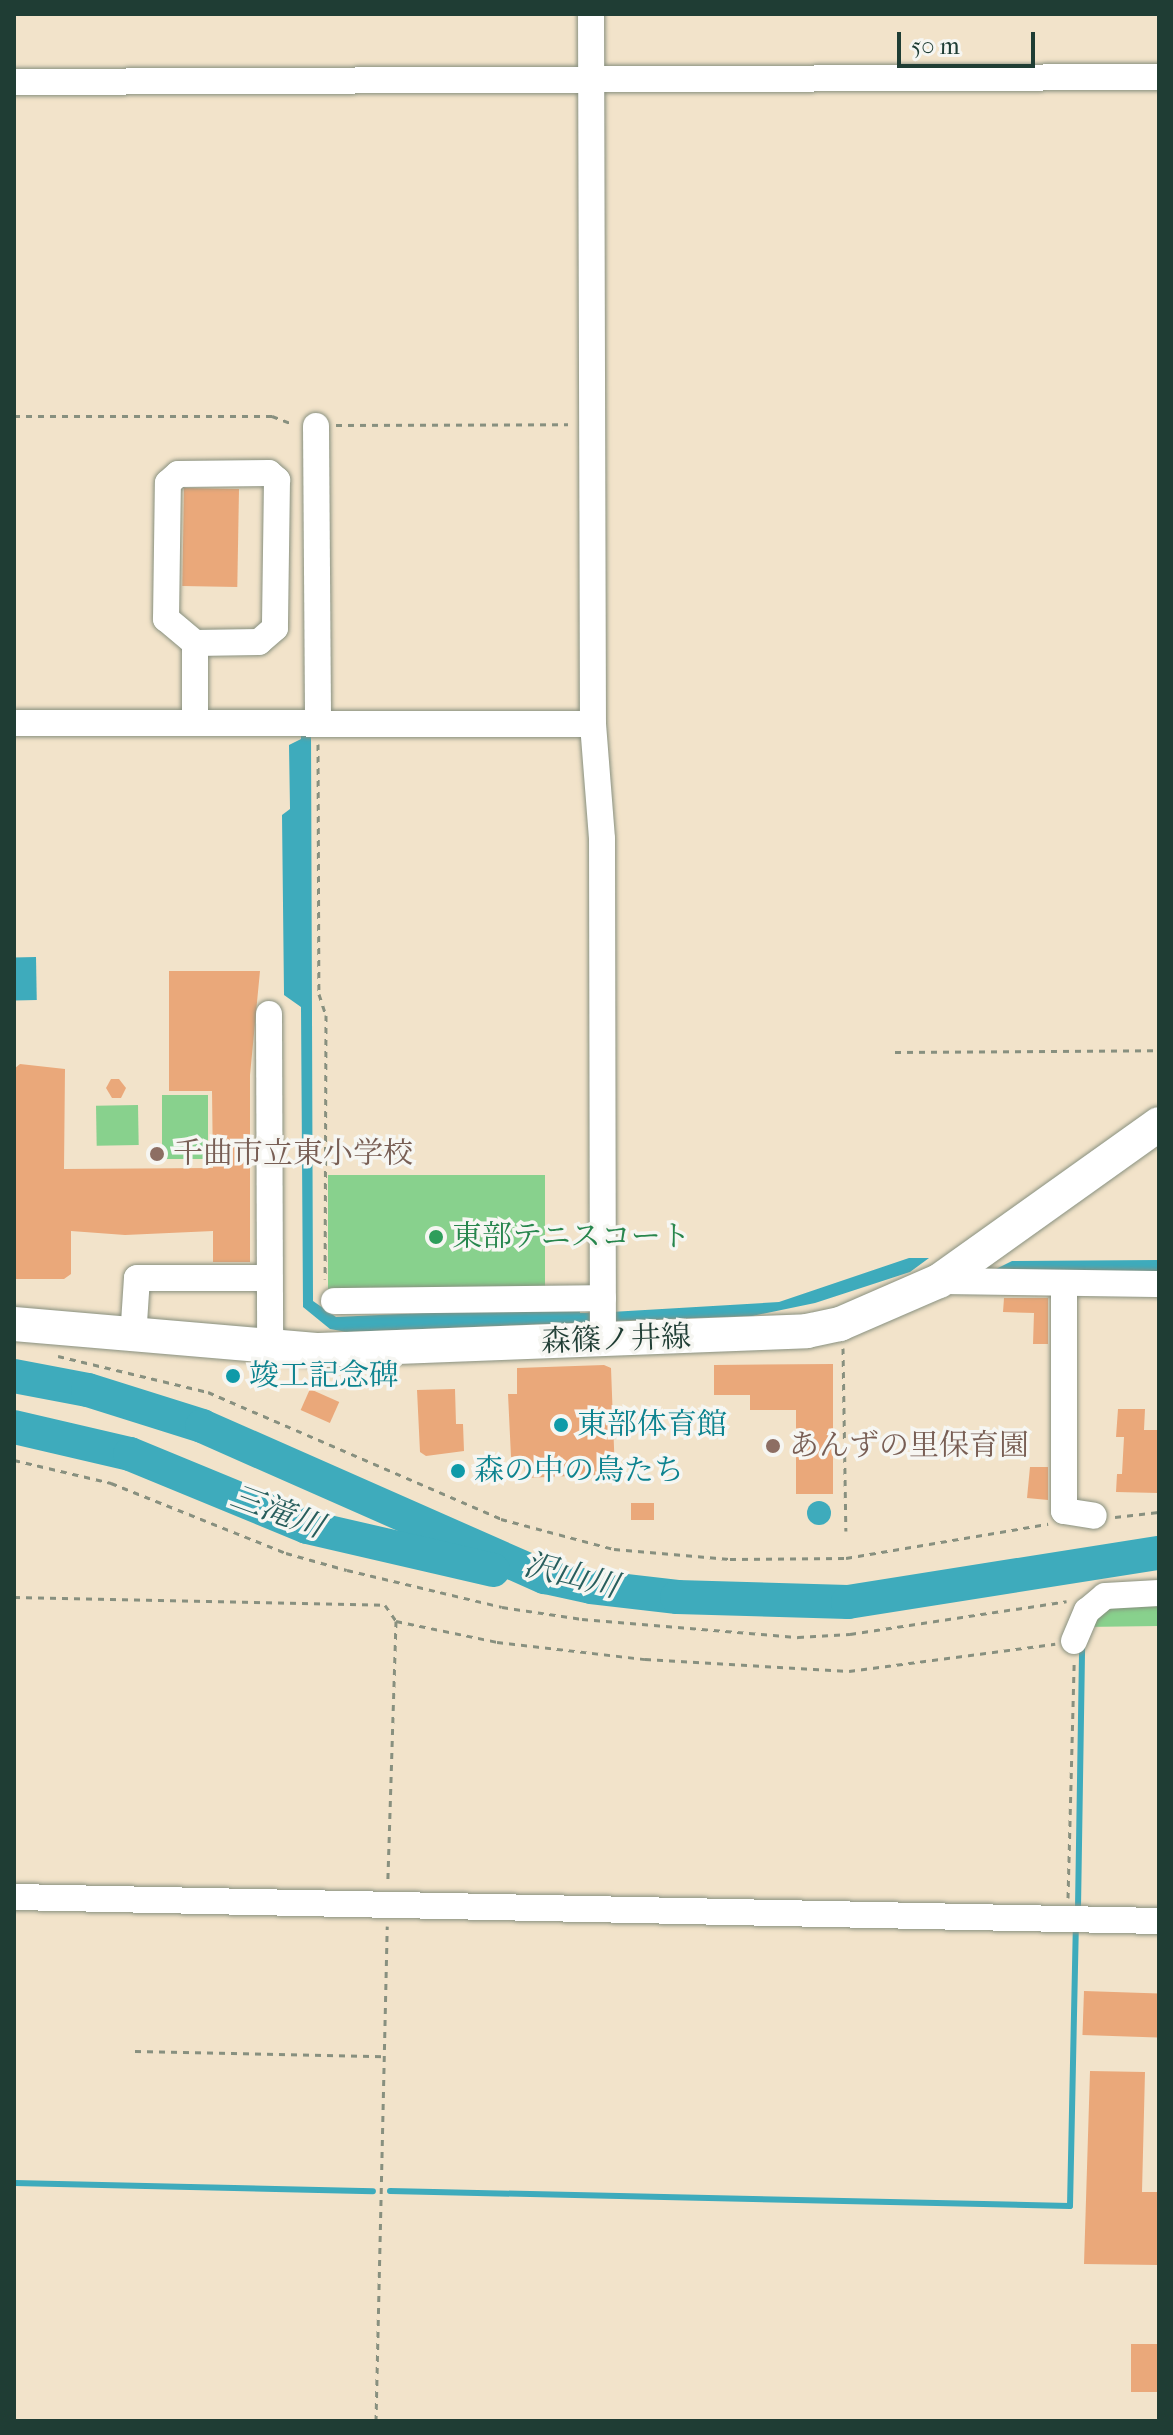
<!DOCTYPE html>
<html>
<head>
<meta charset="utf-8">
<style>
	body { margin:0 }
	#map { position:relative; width:1173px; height:2435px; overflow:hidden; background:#f2e3ca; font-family:"IM FELL French Canon","Noto Serif JP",serif }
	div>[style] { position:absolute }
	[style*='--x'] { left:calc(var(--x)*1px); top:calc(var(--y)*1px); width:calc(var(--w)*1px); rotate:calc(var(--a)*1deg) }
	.green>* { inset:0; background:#88d18d; transform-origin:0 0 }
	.water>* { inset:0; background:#3eabbc; transform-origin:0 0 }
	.round { border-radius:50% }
	.stream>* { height:6px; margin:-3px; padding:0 3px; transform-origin:3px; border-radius:3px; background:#3eabbc }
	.river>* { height:34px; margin:-17px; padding:0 17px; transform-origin:17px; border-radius:17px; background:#3eabbc }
	.building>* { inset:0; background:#eaa87a; transform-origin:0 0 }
	.path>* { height:3px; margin-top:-1.5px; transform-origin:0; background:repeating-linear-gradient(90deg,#88907f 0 6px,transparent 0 12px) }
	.roads { filter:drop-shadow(0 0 2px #88907f) drop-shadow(0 0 2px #88907f) }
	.minor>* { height:26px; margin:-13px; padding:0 13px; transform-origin:13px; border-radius:13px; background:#fff }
	.major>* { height:34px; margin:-17px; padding:0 17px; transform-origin:17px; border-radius:17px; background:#fff }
	.dots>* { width:22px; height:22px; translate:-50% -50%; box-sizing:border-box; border:4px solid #f6f6f2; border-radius:50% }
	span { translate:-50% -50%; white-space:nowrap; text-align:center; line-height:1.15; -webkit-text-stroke:7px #f6f6f2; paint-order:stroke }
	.education-label { font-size:30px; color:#785e54 }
	.left { translate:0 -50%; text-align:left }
	.leisure-label { font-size:30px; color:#27864d }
	.street-label { font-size:30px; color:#1f3d34 }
	.culture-label { font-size:30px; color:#0d838f }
	.water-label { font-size:32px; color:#285e5d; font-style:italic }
	.frame { position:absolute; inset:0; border:16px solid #1f3d34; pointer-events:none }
	.scale { position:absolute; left:897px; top:32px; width:138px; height:36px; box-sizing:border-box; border:4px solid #1f3d34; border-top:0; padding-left:10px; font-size:24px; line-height:28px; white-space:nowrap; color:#1f3d34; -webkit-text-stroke:6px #f6f6f2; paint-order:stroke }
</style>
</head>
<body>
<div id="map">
	<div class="green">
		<i style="left:162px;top:1095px;width:46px;height:64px"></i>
		<i style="left:138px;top:1105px;width:40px;height:42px;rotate:89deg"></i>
		<i style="left:545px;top:1175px;width:115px;height:217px;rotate:90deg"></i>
		<i style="clip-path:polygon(1159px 1602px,1159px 1626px,1084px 1627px,1097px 1610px)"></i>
	</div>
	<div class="water">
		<i style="clip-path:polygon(311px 730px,313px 1301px,336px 1317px,579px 1306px,580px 1313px,596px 1313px,597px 1322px,347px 1332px,330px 1329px,303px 1307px,301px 1007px,284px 995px,282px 815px,290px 809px,289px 745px,301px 739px,301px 731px)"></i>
		<i style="left:36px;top:957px;width:43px;height:22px;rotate:89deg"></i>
		<i style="clip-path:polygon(909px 1258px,929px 1258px,910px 1272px,815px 1303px,752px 1316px,611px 1321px,611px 1312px,779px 1302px)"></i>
		<i style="clip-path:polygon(1159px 1260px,1159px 1277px,978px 1278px,1012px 1261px)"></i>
		<i class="round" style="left:807px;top:1501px;width:24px;height:24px"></i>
	</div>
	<div class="stream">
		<i style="--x:1078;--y:1908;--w:264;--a:-89.1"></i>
		<i style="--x:14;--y:2183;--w:359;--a:1.3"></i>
		<i style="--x:390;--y:2191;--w:680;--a:1.26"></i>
		<i style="--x:1070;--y:2206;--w:279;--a:-88.8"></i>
	</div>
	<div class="river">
		<i style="--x:14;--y:1376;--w:75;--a:10.7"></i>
		<i style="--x:88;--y:1390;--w:120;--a:17.5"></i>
		<i style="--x:202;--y:1426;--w:375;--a:23.8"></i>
		<i style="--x:545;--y:1577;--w:47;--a:12.3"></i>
		<i style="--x:591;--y:1587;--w:87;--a:6.6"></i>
		<i style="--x:677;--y:1597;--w:171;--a:1.7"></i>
		<i style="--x:848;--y:1602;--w:315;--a:-9"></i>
		<i style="--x:14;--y:1427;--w:119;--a:13.1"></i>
		<i style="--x:130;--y:1454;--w:191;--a:22.4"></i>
		<i style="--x:307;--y:1527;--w:191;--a:13"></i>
	</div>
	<div class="building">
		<i style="left:239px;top:489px;width:98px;height:55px;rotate:91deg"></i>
		<i style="clip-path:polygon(169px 971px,260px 971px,250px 1075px,250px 1262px,213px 1262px,213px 1231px,125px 1235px,71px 1231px,71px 1274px,64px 1279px,14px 1279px,14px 1069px,20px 1064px,65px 1069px,64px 1169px,213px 1168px,212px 1091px,169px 1091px)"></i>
		<i style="clip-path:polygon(111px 1079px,119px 1079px,126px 1088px,121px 1098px,112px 1098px,106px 1088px)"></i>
		<i style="clip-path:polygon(1004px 1298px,1048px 1298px,1048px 1344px,1033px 1344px,1034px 1313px,1003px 1312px)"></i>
		<i style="clip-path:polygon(833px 1364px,833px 1494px,796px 1494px,796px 1410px,750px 1410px,750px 1395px,714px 1395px,714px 1365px)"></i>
		<i style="clip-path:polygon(604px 1365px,611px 1368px,615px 1474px,525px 1478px,524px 1456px,511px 1457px,508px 1394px,517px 1394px,517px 1368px)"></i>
		<i style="left:310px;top:1389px;width:32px;height:23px;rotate:24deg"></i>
		<i style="clip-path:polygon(455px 1389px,456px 1424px,463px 1424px,464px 1451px,426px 1456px,420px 1452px,417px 1390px)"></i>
		<i style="clip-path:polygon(1118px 1409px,1145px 1409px,1144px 1430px,1159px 1430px,1158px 1493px,1116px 1492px,1117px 1474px,1122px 1474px,1124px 1437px,1116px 1437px)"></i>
		<i style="clip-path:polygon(1030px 1467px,1048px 1467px,1048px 1500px,1027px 1498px)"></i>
		<i style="left:654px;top:1503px;width:17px;height:23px;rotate:90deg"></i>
		<i style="left:1084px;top:1991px;width:75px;height:44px;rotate:2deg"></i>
		<i style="clip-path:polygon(1090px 2071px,1145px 2072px,1142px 2192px,1159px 2192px,1159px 2265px,1084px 2264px)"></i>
		<i style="left:1131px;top:2344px;width:28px;height:48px"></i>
	</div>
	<div class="path">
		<i style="--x:14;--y:416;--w:258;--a:0"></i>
		<i style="--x:272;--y:416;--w:22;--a:21"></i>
		<i style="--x:336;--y:425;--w:232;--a:-0.2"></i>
		<i style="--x:318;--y:744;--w:250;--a:89.8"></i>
		<i style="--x:319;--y:994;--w:22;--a:72"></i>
		<i style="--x:326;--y:1015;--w:264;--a:90.2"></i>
		<i style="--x:895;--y:1052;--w:264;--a:-0.4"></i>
		<i style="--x:843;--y:1348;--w:183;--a:89.1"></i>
		<i style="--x:58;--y:1356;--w:154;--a:13.5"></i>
		<i style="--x:208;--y:1392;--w:319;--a:23.4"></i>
		<i style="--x:501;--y:1519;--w:117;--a:14.9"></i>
		<i style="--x:614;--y:1549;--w:116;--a:4.9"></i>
		<i style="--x:730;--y:1559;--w:116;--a:-0.5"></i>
		<i style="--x:846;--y:1558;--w:205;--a:-9.6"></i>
		<i style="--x:14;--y:1460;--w:100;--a:13.3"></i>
		<i style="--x:111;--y:1483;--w:188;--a:21.8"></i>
		<i style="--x:286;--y:1553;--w:63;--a:15.6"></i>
		<i style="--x:347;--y:1570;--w:159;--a:13.4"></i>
		<i style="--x:502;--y:1607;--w:81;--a:8.5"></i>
		<i style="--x:582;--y:1619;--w:217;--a:4.8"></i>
		<i style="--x:798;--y:1637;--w:52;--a:-3.3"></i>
		<i style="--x:850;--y:1634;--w:219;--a:-8.6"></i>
		<i style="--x:1115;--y:1517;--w:44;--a:-6.5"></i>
		<i style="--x:14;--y:1597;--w:371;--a:1.2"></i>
		<i style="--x:385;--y:1605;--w:19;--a:55"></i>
		<i style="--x:396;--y:1621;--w:261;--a:91.8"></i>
		<i style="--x:396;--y:1621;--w:103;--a:11.7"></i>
		<i style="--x:497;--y:1642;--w:149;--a:6.6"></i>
		<i style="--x:645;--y:1659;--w:204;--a:3.4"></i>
		<i style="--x:849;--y:1671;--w:208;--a:-7.5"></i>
		<i style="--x:1068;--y:1898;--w:237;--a:-88.5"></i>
		<i style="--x:135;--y:2051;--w:249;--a:1.2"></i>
		<i style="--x:376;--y:2421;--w:495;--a:-88.7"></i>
	</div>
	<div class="roads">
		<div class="minor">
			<i style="--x:591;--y:14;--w:710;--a:89.84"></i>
			<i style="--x:593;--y:724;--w:115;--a:85.5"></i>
			<i style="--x:602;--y:839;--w:501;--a:89.89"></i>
			<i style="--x:14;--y:82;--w:1145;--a:-0.25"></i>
			<i style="--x:316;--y:426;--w:298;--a:89.6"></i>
			<i style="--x:269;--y:473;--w:11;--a:41"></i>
			<i style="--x:277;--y:480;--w:148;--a:90.8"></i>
			<i style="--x:275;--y:628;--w:21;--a:139"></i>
			<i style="--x:259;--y:642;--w:64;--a:179.1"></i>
			<i style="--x:195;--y:643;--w:38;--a:-140"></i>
			<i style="--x:166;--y:619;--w:136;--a:-89.2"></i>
			<i style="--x:168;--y:483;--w:13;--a:-42"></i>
			<i style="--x:178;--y:474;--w:91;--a:-0.6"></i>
			<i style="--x:14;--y:723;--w:579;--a:0.1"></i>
			<i style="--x:195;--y:723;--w:80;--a:-90"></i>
			<i style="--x:269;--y:1014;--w:333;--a:89.8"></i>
			<i style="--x:939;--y:1281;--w:220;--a:0.8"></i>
			<i style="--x:1064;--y:1285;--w:226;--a:90"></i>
			<i style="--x:1064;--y:1511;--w:30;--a:9"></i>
			<i style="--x:334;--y:1301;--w:269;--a:-0.6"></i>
			<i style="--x:133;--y:1338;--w:60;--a:-86.2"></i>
			<i style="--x:137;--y:1278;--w:132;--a:0"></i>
			<i style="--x:1074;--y:1641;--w:33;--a:-67"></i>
			<i style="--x:1087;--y:1611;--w:23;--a:-40"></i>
			<i style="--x:1105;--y:1596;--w:54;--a:-3.2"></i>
			<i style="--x:14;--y:1897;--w:1145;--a:1.2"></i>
		</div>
		<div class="major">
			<i style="--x:14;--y:1324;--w:306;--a:4.9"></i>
			<i style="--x:319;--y:1350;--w:488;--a:-2.2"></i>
			<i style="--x:807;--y:1331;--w:34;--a:-12"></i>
			<i style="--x:840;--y:1324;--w:108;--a:-23.5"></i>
			<i style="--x:939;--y:1281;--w:270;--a:-35.5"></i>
		</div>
	</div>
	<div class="dots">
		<i style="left:157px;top:1154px;background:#8d6e63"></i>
		<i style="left:436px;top:1237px;background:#2e9e5b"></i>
		<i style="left:233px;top:1376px;background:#0f9aa8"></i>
		<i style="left:561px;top:1425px;background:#0f9aa8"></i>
		<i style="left:773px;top:1446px;background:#8d6e63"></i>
		<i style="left:458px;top:1471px;background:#0f9aa8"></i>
	</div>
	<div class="education-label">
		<span class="left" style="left:173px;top:1154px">千曲市立東小学校</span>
		<span class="left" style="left:789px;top:1446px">あんずの里保育園</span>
	</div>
	<div class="leisure-label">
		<span class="left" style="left:452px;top:1237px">東部テニスコート</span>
	</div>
	<div class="street-label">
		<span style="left:616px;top:1340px;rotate:-2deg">森篠ノ井線</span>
	</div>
	<div class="culture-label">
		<span class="left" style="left:249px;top:1376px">竣工記念碑</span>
		<span class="left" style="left:577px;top:1425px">東部体育館</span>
		<span class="left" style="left:474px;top:1471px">森の中の鳥たち</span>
	</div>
	<div class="water-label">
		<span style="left:277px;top:1512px;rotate:20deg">三滝川</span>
		<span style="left:571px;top:1576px;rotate:14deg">沢山川</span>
	</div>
	<div class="frame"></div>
	<div class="scale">50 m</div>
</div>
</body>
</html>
